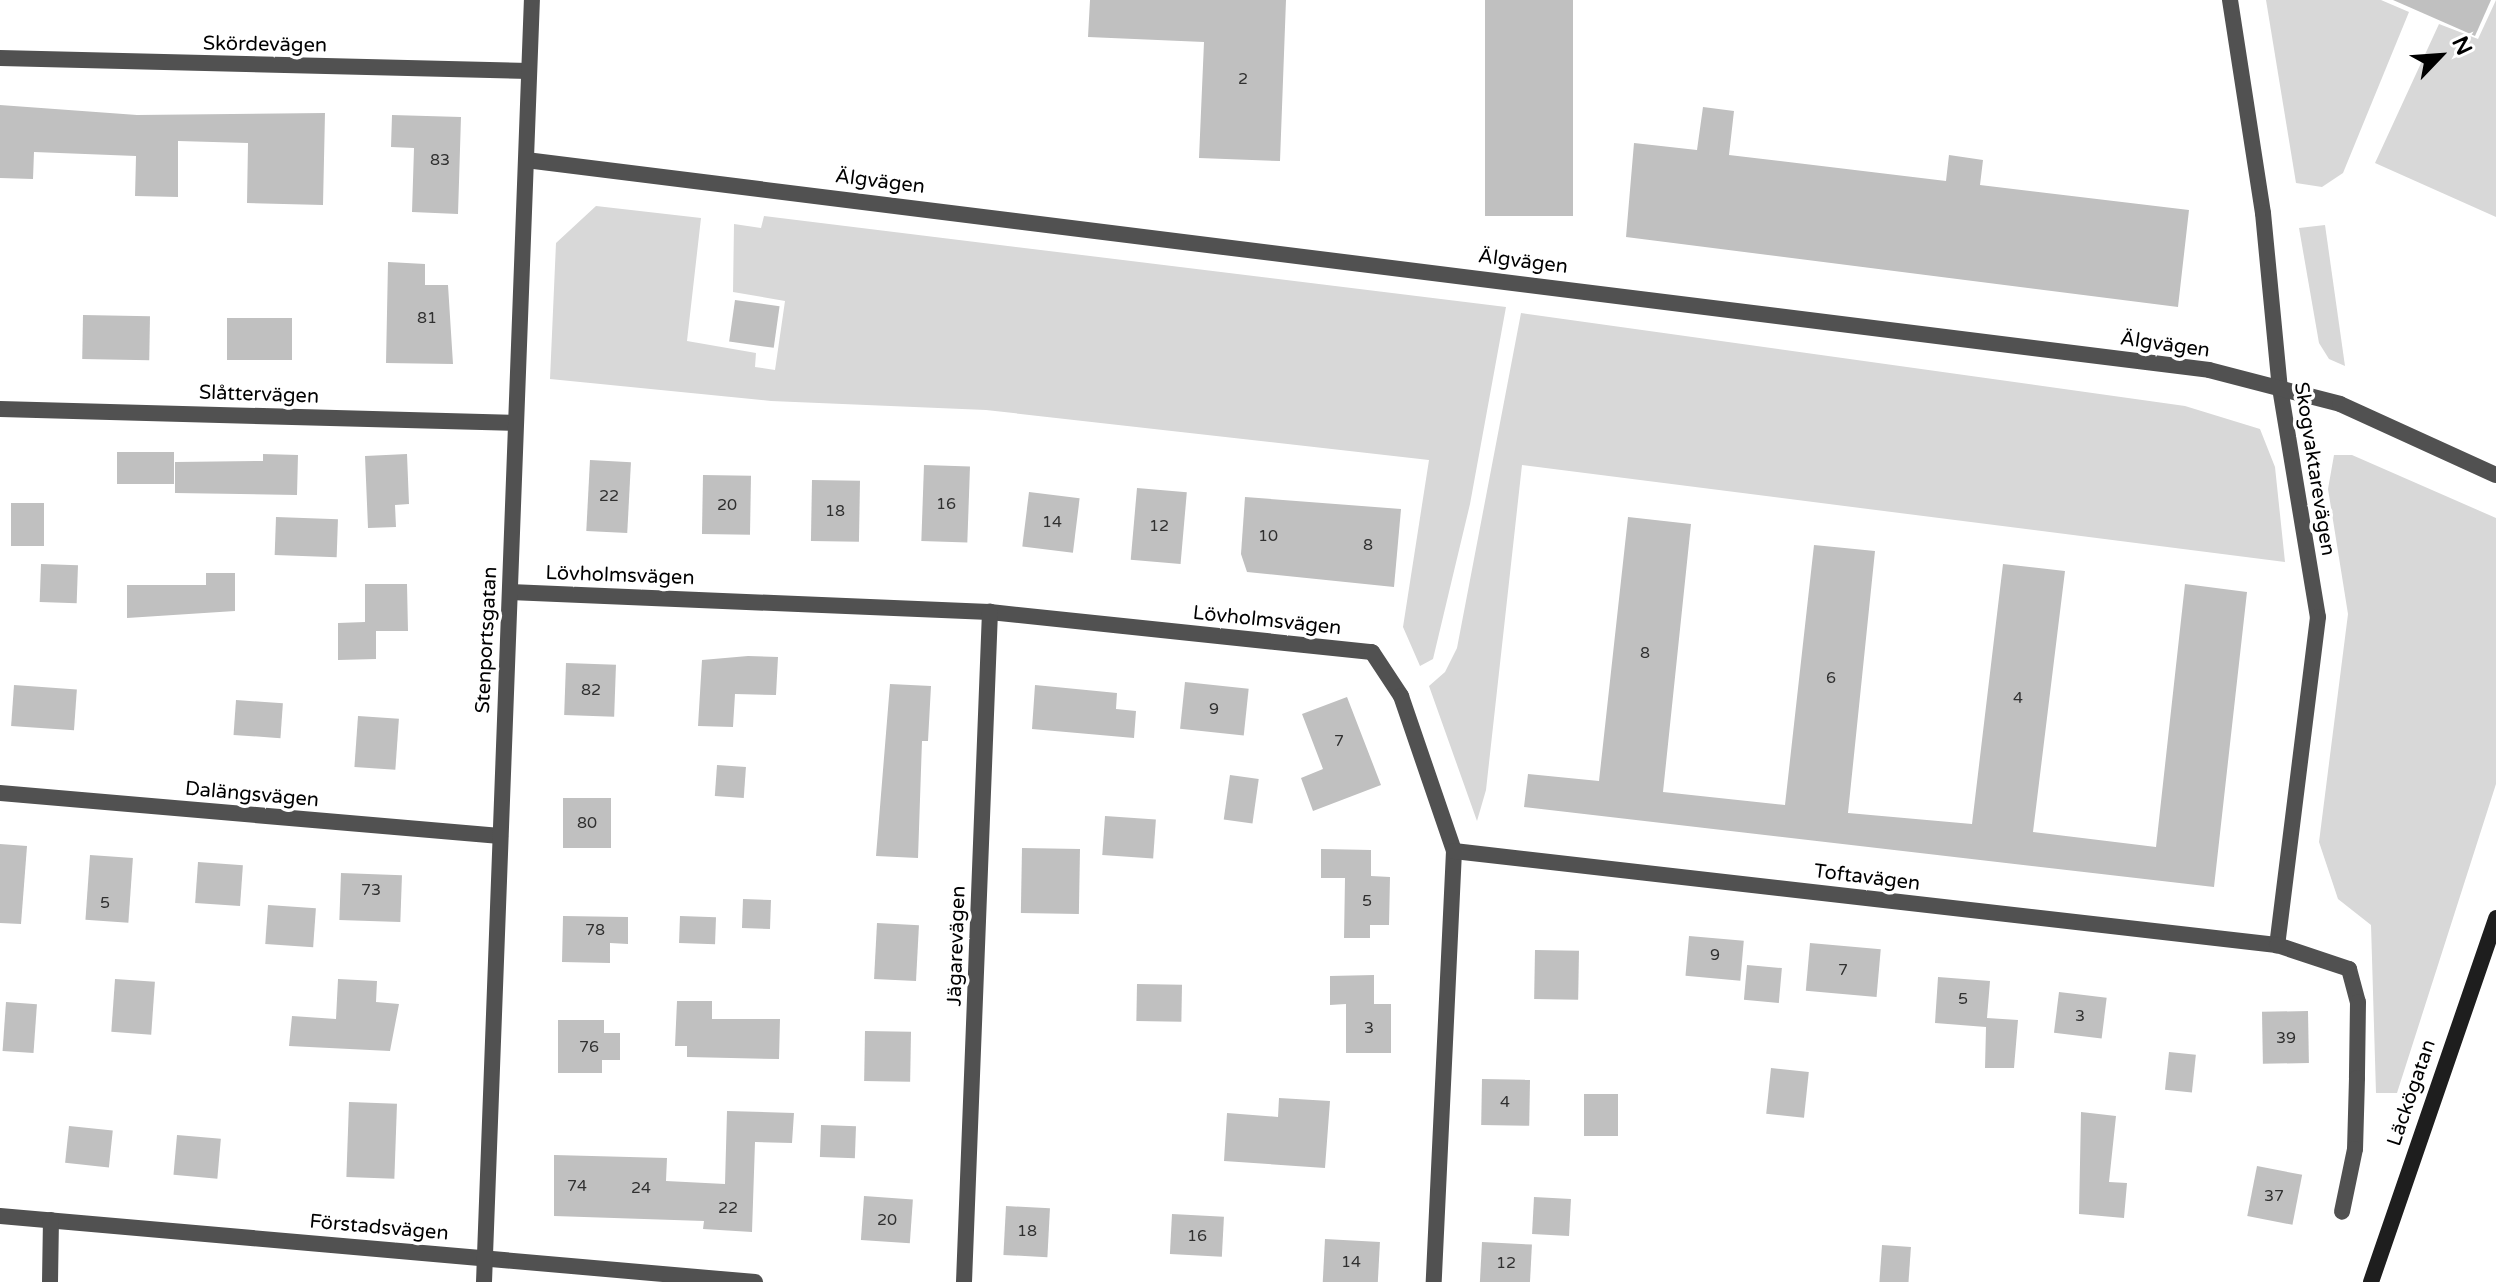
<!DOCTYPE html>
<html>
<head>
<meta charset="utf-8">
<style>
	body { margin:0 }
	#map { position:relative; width:2496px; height:1282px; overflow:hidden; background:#fff; font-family:"Varela Round",sans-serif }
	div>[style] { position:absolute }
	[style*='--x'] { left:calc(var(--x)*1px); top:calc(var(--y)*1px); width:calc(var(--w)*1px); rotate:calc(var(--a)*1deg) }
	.green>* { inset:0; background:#d8d8d8 }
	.building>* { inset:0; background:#c0c0c0; transform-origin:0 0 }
	.minor>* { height:16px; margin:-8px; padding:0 8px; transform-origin:8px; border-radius:8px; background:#515151 }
	.secondary>* { height:16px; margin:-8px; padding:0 8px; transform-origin:8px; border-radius:8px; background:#1e1e1e }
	span { translate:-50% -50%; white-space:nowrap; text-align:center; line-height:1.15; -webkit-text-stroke:7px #fff; paint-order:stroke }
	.number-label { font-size:16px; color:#303030 }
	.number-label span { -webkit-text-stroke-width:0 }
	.street-label { font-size:20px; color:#000 }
	.north { position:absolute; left:2400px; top:16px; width:80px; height:80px; -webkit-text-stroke:6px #fff; paint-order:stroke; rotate:65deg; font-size:22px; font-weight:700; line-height:32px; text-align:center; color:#000 }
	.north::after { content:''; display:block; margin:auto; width:28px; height:36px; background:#000; clip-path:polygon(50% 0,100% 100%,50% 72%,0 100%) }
</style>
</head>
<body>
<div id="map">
	<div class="green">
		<i style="clip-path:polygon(2266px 0,2381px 0,2409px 12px,2343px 173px,2322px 187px,2296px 183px)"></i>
		<i style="clip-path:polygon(2496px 0,2496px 217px,2375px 163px,2439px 24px,2478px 39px)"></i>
		<i style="clip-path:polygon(596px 206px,701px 218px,687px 341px,756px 353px,755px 367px,775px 370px,785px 301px,733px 292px,734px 224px,761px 228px,764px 216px,1506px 307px,1470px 504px,1433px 659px,1420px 666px,1403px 627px,1429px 460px,986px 410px,771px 401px,550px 379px,556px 243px)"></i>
		<i style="clip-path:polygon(2325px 225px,2345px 366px,2329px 359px,2319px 343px,2299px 228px)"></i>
		<i style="clip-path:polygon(1521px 313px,2185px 406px,2260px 429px,2275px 467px,2285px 562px,1522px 465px,1486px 790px,1477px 821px,1429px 686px,1445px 672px,1457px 648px)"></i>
		<i style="clip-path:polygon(2334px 455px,2352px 455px,2496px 518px,2496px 784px,2397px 1093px,2376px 1093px,2371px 925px,2338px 899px,2319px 842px,2348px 614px,2328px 489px)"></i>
	</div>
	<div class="building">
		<i style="clip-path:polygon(1090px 0,1286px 0,1280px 161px,1199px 158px,1204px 42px,1088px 37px)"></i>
		<i style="left:1485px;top:0;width:88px;height:216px"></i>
		<i style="clip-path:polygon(2393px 0,2491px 0,2475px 36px)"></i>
		<i style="clip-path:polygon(0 105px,137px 115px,325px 113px,323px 205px,247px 203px,248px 143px,178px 141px,178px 197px,135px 196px,136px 156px,34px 152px,33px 179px,0 178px)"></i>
		<i style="clip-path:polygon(1703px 107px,1734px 111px,1729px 155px,1946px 181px,1949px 155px,1983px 160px,1980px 185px,2189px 210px,2178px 307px,1626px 237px,1634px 143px,1697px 150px)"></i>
		<i style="clip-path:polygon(392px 115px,461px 117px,458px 214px,412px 212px,414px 148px,391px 147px)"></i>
		<i style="clip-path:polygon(388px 262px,425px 264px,425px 285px,448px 285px,453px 364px,386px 363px)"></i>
		<i style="left:735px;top:300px;width:45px;height:42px;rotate:8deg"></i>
		<i style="left:83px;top:315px;width:67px;height:44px;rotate:1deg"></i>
		<i style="left:292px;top:318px;width:42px;height:65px;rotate:90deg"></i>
		<i style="left:174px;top:452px;width:32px;height:57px;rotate:90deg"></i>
		<i style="clip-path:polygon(263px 454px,298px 455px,297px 495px,175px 493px,175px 462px,263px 461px)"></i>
		<i style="clip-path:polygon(407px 454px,409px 504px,395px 505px,396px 527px,368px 528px,365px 456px)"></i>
		<i style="left:590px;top:460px;width:41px;height:71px;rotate:3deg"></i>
		<i style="left:924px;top:465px;width:46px;height:76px;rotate:2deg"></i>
		<i style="left:703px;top:475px;width:48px;height:59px;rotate:1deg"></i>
		<i style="left:812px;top:480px;width:48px;height:61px;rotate:1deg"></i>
		<i style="left:1137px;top:488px;width:50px;height:72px;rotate:5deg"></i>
		<i style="left:1029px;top:492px;width:51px;height:55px;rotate:7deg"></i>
		<i style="clip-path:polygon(1245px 497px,1401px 509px,1394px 587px,1247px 572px,1241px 554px)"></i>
		<i style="left:11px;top:503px;width:33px;height:43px"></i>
		<i style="left:276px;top:517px;width:62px;height:38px;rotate:2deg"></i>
		<i style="clip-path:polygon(1628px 517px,1691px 524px,1663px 792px,1785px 805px,1814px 545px,1875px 551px,1848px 813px,1972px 824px,2003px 564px,2065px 571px,2033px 832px,2156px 847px,2185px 584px,2247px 592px,2214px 887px,1524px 807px,1528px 774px,1599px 781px)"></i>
		<i style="left:41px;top:564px;width:37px;height:38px;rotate:2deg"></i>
		<i style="clip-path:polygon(206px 573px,235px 573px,235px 611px,127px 618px,127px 585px,206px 585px)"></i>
		<i style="clip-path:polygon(365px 584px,407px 584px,408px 631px,376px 631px,376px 659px,338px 660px,338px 623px,365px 622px)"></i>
		<i style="clip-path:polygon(748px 656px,778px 657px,776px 695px,735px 694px,733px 727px,698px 726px,702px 660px)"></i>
		<i style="left:566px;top:663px;width:50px;height:52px;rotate:2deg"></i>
		<i style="left:1185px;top:682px;width:64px;height:47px;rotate:6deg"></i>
		<i style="clip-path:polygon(890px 684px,931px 686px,928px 741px,922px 741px,918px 858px,876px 856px)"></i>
		<i style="left:14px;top:685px;width:63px;height:41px;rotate:4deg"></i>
		<i style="clip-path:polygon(1035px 685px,1117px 693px,1116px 709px,1136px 711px,1134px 738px,1032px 729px)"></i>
		<i style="clip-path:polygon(1347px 697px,1381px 785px,1313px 811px,1301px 778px,1323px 769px,1302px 714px)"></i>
		<i style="left:236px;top:700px;width:47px;height:35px;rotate:4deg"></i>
		<i style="left:358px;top:716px;width:41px;height:51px;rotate:4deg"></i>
		<i style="left:717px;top:765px;width:29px;height:31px;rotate:4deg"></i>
		<i style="left:1230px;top:775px;width:29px;height:45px;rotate:8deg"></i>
		<i style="left:563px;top:798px;width:48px;height:50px"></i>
		<i style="left:1105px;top:816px;width:51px;height:39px;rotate:4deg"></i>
		<i style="clip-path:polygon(0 844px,27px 846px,21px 924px,0 923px)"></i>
		<i style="left:1022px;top:848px;width:58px;height:65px;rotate:1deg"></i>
		<i style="clip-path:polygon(1321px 849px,1371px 850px,1371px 876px,1390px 877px,1389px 925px,1370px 925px,1370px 938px,1344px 938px,1345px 878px,1321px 878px)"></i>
		<i style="left:90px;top:855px;width:43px;height:65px;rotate:4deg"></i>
		<i style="left:198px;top:862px;width:45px;height:41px;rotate:4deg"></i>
		<i style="left:341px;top:873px;width:61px;height:47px;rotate:2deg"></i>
		<i style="left:743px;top:899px;width:28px;height:29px;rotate:2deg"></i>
		<i style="left:268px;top:905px;width:48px;height:39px;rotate:4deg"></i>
		<i style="clip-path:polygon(563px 916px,628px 917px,628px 944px,610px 943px,610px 963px,562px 962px)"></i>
		<i style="left:680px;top:916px;width:36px;height:27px;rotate:2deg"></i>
		<i style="left:877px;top:923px;width:42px;height:56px;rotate:3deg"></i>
		<i style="left:1689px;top:936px;width:55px;height:40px;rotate:5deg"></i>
		<i style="left:1810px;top:943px;width:71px;height:48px;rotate:5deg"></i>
		<i style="left:1535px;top:950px;width:44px;height:49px;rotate:1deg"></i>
		<i style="left:1747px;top:965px;width:35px;height:35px;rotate:5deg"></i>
		<i style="clip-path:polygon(1374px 975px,1374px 1004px,1391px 1004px,1391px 1053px,1346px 1053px,1346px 1004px,1330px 1005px,1330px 976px)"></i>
		<i style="clip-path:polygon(1938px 977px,1990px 981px,1987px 1018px,2018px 1020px,2014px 1068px,1985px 1068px,1986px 1027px,1935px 1023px)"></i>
		<i style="left:115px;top:979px;width:40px;height:53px;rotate:4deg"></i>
		<i style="clip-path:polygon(338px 979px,377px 981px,376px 1002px,399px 1004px,390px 1051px,289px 1046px,292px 1016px,336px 1019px)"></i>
		<i style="left:1137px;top:984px;width:45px;height:37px;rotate:1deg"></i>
		<i style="left:2059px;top:992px;width:48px;height:41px;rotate:7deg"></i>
		<i style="clip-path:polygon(677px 1001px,712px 1001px,712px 1019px,780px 1019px,779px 1059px,687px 1057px,687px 1046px,675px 1046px)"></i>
		<i style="left:6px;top:1002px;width:31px;height:49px;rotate:4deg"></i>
		<i style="left:2308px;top:1011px;width:52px;height:46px;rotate:89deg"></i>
		<i style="clip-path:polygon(558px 1020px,604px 1020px,604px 1033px,620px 1033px,620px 1060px,602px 1060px,602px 1073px,558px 1073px)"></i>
		<i style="left:865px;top:1031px;width:46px;height:50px;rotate:1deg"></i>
		<i style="left:2169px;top:1052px;width:27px;height:38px;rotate:6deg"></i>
		<i style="left:1771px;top:1068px;width:38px;height:46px;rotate:6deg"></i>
		<i style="left:1482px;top:1079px;width:48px;height:46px;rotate:1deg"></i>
		<i style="left:1584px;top:1094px;width:34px;height:42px"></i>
		<i style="clip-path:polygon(1279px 1098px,1330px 1101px,1325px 1168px,1224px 1161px,1227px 1113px,1278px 1117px)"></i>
		<i style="left:349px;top:1102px;width:48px;height:75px;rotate:2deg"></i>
		<i style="clip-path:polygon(727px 1111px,794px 1113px,792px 1143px,755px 1142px,752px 1232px,703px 1229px,704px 1221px,554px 1216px,554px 1155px,667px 1158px,666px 1181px,725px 1184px)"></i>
		<i style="clip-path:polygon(2081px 1112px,2116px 1116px,2109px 1182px,2127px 1183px,2124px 1218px,2079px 1214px)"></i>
		<i style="left:821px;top:1125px;width:35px;height:32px;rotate:2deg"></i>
		<i style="left:69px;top:1126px;width:44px;height:37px;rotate:6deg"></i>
		<i style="left:177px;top:1135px;width:44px;height:40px;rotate:5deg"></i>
		<i style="left:2257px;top:1166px;width:46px;height:51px;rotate:11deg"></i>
		<i style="left:864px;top:1196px;width:49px;height:44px;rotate:4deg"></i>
		<i style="left:1534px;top:1197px;width:37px;height:37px;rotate:3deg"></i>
		<i style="left:1006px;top:1206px;width:44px;height:49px;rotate:3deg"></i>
		<i style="left:1172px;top:1214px;width:52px;height:40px;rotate:3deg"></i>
		<i style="left:1325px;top:1239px;width:55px;height:43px;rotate:3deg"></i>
		<i style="left:1482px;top:1242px;width:50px;height:40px;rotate:3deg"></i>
		<i style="left:1882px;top:1245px;width:29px;height:37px;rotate:4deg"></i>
	</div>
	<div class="minor">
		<i style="--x:2230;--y:0;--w:216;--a:81.2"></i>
		<i style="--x:2263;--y:213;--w:176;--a:84.5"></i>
		<i style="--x:2280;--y:388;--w:232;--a:80.6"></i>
		<i style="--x:2318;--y:617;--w:331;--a:97.1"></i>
		<i style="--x:0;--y:58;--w:529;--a:1.41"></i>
		<i style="--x:526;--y:160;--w:1696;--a:7.11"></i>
		<i style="--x:2209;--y:370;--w:135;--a:14.5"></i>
		<i style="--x:2340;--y:404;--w:171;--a:24.5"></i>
		<i style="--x:0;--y:409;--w:516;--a:1.55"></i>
		<i style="--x:510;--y:592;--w:480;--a:2.4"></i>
		<i style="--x:990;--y:612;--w:384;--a:6"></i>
		<i style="--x:1372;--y:652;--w:53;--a:56.6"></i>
		<i style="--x:1401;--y:696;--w:164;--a:71.1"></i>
		<i style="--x:1454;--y:851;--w:431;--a:92.7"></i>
		<i style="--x:0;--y:793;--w:502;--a:4.92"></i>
		<i style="--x:1454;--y:851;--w:828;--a:6.52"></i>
		<i style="--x:2277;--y:945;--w:76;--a:18.4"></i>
		<i style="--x:2349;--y:969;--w:34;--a:75"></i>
		<i style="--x:2358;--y:1002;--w:76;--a:90.8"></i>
		<i style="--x:2357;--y:1078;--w:71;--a:91.6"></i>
		<i style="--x:2355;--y:1149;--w:64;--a:101.7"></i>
		<i style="--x:0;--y:1216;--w:758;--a:5"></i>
		<i style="--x:50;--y:1282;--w:62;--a:-89.1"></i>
		<i style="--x:484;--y:1282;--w:1283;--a:-87.86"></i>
		<i style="--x:964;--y:1282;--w:671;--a:-87.78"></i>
	</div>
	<div class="secondary">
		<i style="--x:2371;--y:1282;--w:385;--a:-71"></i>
	</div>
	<div class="number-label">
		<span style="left:1243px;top:79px">2</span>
		<span style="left:440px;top:160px">83</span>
		<span style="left:427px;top:318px">81</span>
		<span style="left:609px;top:496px">22</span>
		<span style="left:946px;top:504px">16</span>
		<span style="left:727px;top:505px">20</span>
		<span style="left:835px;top:511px">18</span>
		<span style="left:1052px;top:522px">14</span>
		<span style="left:1159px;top:526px">12</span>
		<span style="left:1268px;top:536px">10</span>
		<span style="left:1368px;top:545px">8</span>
		<span style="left:1645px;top:653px">8</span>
		<span style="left:1831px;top:678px">6</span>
		<span style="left:591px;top:690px">82</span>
		<span style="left:2018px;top:698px">4</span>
		<span style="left:1214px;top:709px">9</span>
		<span style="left:1339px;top:741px">7</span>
		<span style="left:587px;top:823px">80</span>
		<span style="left:371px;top:890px">73</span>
		<span style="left:1367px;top:901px">5</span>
		<span style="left:105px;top:903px">5</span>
		<span style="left:595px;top:930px">78</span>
		<span style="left:1715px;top:955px">9</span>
		<span style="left:1843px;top:970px">7</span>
		<span style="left:1963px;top:999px">5</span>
		<span style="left:2080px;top:1016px">3</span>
		<span style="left:1369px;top:1028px">3</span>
		<span style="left:2286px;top:1038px">39</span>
		<span style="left:589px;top:1047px">76</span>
		<span style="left:1505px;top:1102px">4</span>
		<span style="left:577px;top:1186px">74</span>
		<span style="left:641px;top:1188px">24</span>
		<span style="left:2274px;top:1196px">37</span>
		<span style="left:728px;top:1208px">22</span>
		<span style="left:887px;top:1220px">20</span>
		<span style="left:1027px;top:1231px">18</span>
		<span style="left:1197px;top:1236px">16</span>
		<span style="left:1351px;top:1262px">14</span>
		<span style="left:1506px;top:1263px">12</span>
	</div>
	<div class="street-label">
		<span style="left:265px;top:45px;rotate:1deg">Skördevägen</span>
		<span style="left:880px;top:182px;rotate:7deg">Älgvägen</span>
		<span style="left:1523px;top:262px;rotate:7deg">Älgvägen</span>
		<span style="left:2165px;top:345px;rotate:8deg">Älgvägen</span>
		<span style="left:259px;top:395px;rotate:2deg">Slåttervägen</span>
		<span style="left:2314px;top:469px;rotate:81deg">Skogvaktarevägen</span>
		<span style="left:620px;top:576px;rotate:2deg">Lövholmsvägen</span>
		<span style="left:1267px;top:621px;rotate:6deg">Lövholmsvägen</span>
		<span style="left:487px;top:640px;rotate:-87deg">Stenportsgatan</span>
		<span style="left:252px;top:795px;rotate:5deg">Dalängsvägen</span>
		<span style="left:1867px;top:878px;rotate:7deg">Toftavägen</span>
		<span style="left:957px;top:946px;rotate:-88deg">Jägarevägen</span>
		<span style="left:2412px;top:1093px;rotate:-71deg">Läckögatan</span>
		<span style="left:379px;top:1228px;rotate:5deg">Förstadsvägen</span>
	</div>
	<div class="north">N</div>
</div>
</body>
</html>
